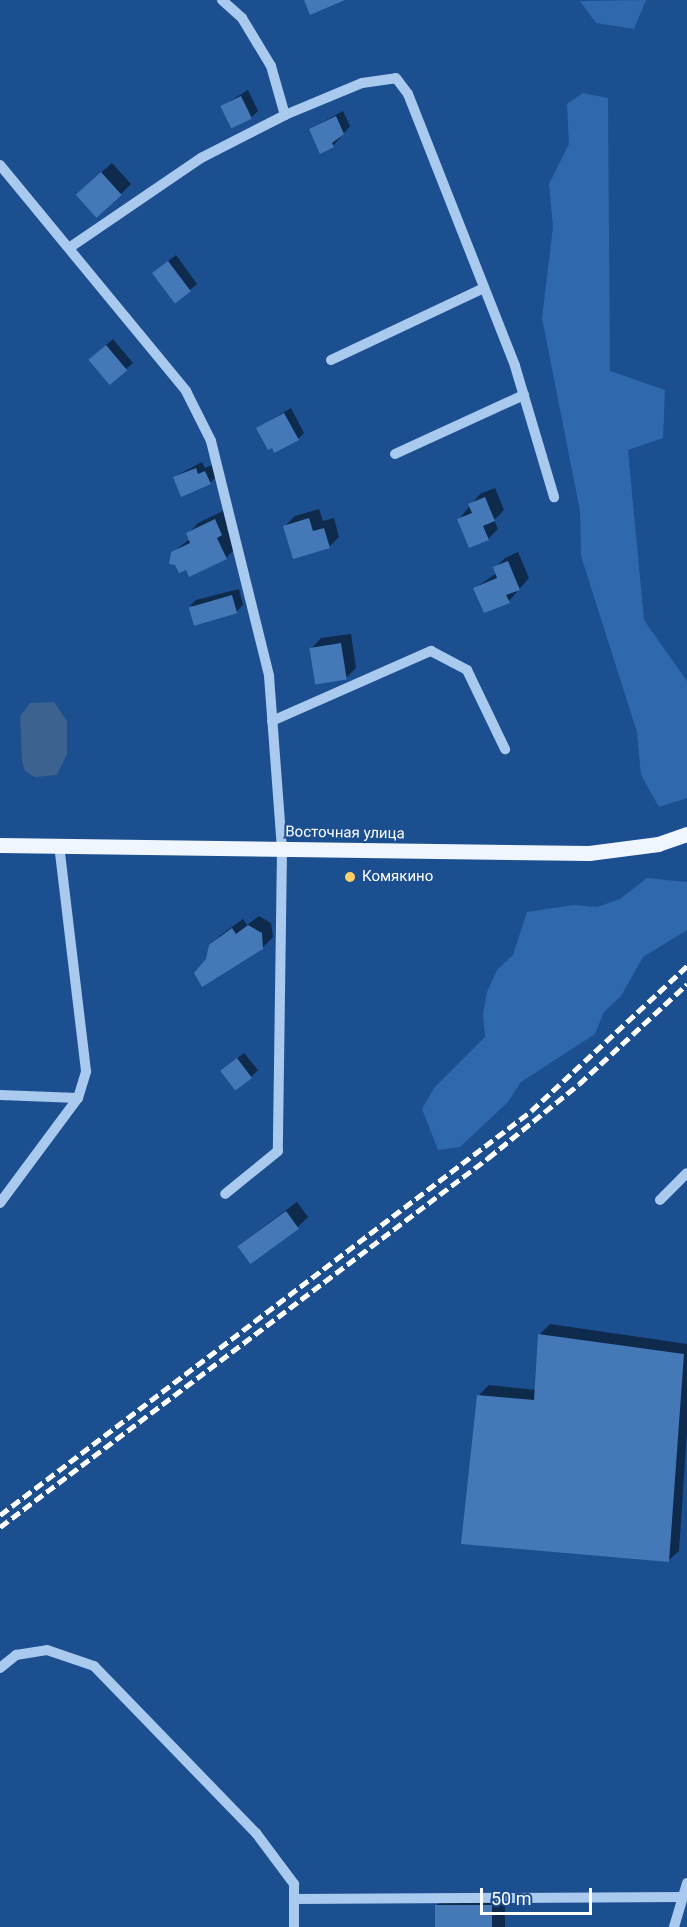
<!DOCTYPE html>
<html>
<head>
<meta charset="utf-8">
<style>
	body { margin:0 }
	#map { position:relative; width:687px; height:1927px; overflow:hidden; background:#1b4f8f; font-family:Roboto,sans-serif }
	div>[style] { position:absolute }
	[style*='--x'] { left:calc(var(--x)*1px); top:calc(var(--y)*1px); width:calc(var(--w)*1px); rotate:calc(var(--a)*1deg) }
	.green>* { inset:0; background:#2e69ad }
	.water>* { inset:0; background:#3c6290 }
	.shadow>* { inset:0; background:#0007 }
	.building>* { inset:0; background:#4478b7; transform-origin:0 0 }
	.minor>* { height:10px; margin:-5px; padding:0 5px; transform-origin:5px; border-radius:5px; background:#a9c9ee }
	.major>* { height:15px; margin:-7.5px; padding:0 7.5px; transform-origin:7.5px; border-radius:7.5px; background:#f0f6ff }
	.rail>* { height:4.5px; margin-top:-2.25px; transform-origin:0; background:repeating-linear-gradient(90deg,#fff 0 10px,transparent 0 14.5px) }
	.dots>* { width:16px; height:16px; translate:-50% -50%; box-sizing:border-box; border:3px solid #1b4f8f; border-radius:50% }
	span { translate:-50% -50%; white-space:nowrap; text-align:center; line-height:1.15; -webkit-text-stroke:4.5px #1b4f8f; paint-order:stroke }
	.street-label { font-size:15px; color:#fff }
	.poi-label { font-size:15px; color:#fff }
	.left { translate:0 -50%; text-align:left }
	.scale { position:absolute; left:480px; top:1888px; width:112px; height:27px; box-sizing:border-box; border:3px solid #fff; border-top:0; padding-left:8px; font-size:18px; line-height:21px; white-space:nowrap; color:#fff; -webkit-text-stroke:4px #1b4f8f; paint-order:stroke }
</style>
</head>
<body>
<div id="map">
	<div class="green">
		<i style="clip-path:polygon(646px 0,634px 29px,596px 23px,580px 1px)"></i>
		<i style="clip-path:polygon(583px 93px,608px 98px,610px 371px,665px 390px,663px 438px,628px 450px,644px 620px,687px 681px,687px 798px,659px 807px,641px 775px,637px 732px,581px 556px,580px 511px,542px 318px,553px 227px,549px 184px,569px 144px,567px 104px)"></i>
		<i style="clip-path:polygon(647px 878px,687px 882px,687px 930px,643px 957px,621px 996px,604px 1012px,595px 1034px,521px 1082px,508px 1102px,460px 1147px,438px 1150px,422px 1109px,434px 1088px,485px 1037px,483px 1014px,487px 992px,497px 970px,513px 955px,527px 912px,573px 905px,597px 907px,620px 899px)"></i>
	</div>
	<div class="water">
		<i style="clip-path:polygon(54px 702px,67px 721px,67px 754px,57px 775px,35px 777px,25px 771px,22px 760px,20px 716px,30px 703px)"></i>
	</div>
	<div class="shadow">
		<i style="clip-path:polygon(248px 90px,258px 111px,251px 118px,222px 106px)"></i>
		<i style="clip-path:polygon(343px 111px,350px 126px,333px 146px,310px 129px)"></i>
		<i style="clip-path:polygon(112px 163px,131px 184px,121px 194px,88px 184px)"></i>
		<i style="clip-path:polygon(176px 255px,197px 284px,176px 302px,161px 267px)"></i>
		<i style="clip-path:polygon(113px 339px,133px 363px,126px 369px,97px 353px)"></i>
		<i style="clip-path:polygon(291px 408px,304px 433px,298px 439px,258px 428px)"></i>
		<i style="clip-path:polygon(202px 462px,205px 468px,212px 465px,216px 477px,210px 483px,174px 477px)"></i>
		<i style="clip-path:polygon(495px 488px,504px 510px,494px 520px,498px 529px,488px 539px,459px 519px,480px 494px)"></i>
		<i style="clip-path:polygon(319px 509px,323px 521px,334px 518px,339px 537px,329px 547px,285px 526px,295px 516px)"></i>
		<i style="clip-path:polygon(225px 510px,232px 524px,227px 528px,236px 548px,226px 558px,186px 568px,172px 553px,190px 539px,188px 534px,198px 523px)"></i>
		<i style="clip-path:polygon(518px 552px,529px 578px,509px 601px,475px 588px,497px 573px,495px 568px,505px 558px)"></i>
		<i style="clip-path:polygon(239px 589px,243px 605px,236px 612px,190px 606px,196px 600px)"></i>
		<i style="clip-path:polygon(351px 634px,356px 668px,346px 678px,311px 649px,321px 638px)"></i>
		<i style="clip-path:polygon(259px 916px,271px 923px,273px 937px,262px 948px,207px 960px,210px 946px,221px 935px,243px 919px,247px 925px)"></i>
		<i style="clip-path:polygon(244px 1053px,258px 1070px,251px 1077px,229px 1065px)"></i>
		<i style="clip-path:polygon(297px 1202px,308px 1217px,298px 1227px,239px 1245px)"></i>
		<i style="clip-path:polygon(550px 1324px,687px 1344px,687px 1431px,679px 1551px,668px 1561px,479px 1395px,489px 1385px,536px 1390px,539px 1335px)"></i>
		<i style="clip-path:polygon(450px 1893px,505px 1893px,505px 1927px,436px 1927px,436px 1906px)"></i>
	</div>
	<div class="building">
		<i style="clip-path:polygon(304px 0,345px 0,310px 15px)"></i>
		<i style="left:241px;top:96px;width:25px;height:23px;rotate:64deg"></i>
		<i style="clip-path:polygon(336px 116px,344px 134px,332px 143px,334px 147px,320px 154px,309px 129px)"></i>
		<i style="left:101px;top:172px;width:31px;height:34px;rotate:48deg"></i>
		<i style="left:168px;top:261px;width:38px;height:20px;rotate:53deg"></i>
		<i style="left:106px;top:345px;width:33px;height:23px;rotate:50deg"></i>
		<i style="clip-path:polygon(284px 413px,299px 440px,274px 453px,272px 448px,268px 450px,256px 428px)"></i>
		<i style="clip-path:polygon(196px 468px,198px 474px,205px 471px,211px 484px,181px 497px,173px 477px)"></i>
		<i style="clip-path:polygon(485px 497px,495px 521px,483px 526px,489px 540px,469px 548px,457px 519px,472px 513px,468px 504px)"></i>
		<i style="clip-path:polygon(309px 518px,313px 531px,324px 528px,330px 548px,293px 559px,283px 526px)"></i>
		<i style="clip-path:polygon(215px 519px,222px 535px,217px 538px,227px 559px,189px 577px,186px 570px,179px 573px,175px 565px,169px 564px,171px 552px,190px 543px,186px 533px)"></i>
		<i style="clip-path:polygon(508px 561px,520px 590px,506px 595px,510px 603px,484px 613px,473px 588px,497px 578px,493px 567px)"></i>
		<i style="left:232px;top:595px;width:19px;height:45px;rotate:74deg"></i>
		<i style="left:341px;top:643px;width:37px;height:32px;rotate:81deg"></i>
		<i style="clip-path:polygon(248px 925px,262px 933px,263px 949px,202px 987px,194px 973px,206px 959px,209px 945px,232px 928px,236px 934px)"></i>
		<i style="left:237px;top:1058px;width:25px;height:21px;rotate:53deg"></i>
		<i style="left:286px;top:1211px;width:22px;height:60px;rotate:54deg"></i>
		<i style="clip-path:polygon(538px 1334px,684px 1354px,669px 1562px,461px 1544px,477px 1395px,534px 1400px)"></i>
		<i style="left:492px;top:1905px;width:22px;height:57px;rotate:90deg"></i>
	</div>
	<div class="minor">
		<i style="--x:222;--y:0;--w:27;--a:42"></i>
		<i style="--x:242;--y:18;--w:56;--a:58.9"></i>
		<i style="--x:271;--y:66;--w:51;--a:74.1"></i>
		<i style="--x:0;--y:165;--w:293;--a:50.5"></i>
		<i style="--x:186;--y:391;--w:56;--a:63.4"></i>
		<i style="--x:211;--y:441;--w:242;--a:76.1"></i>
		<i style="--x:269;--y:676;--w:174;--a:85.7"></i>
		<i style="--x:282;--y:850;--w:301;--a:90.8"></i>
		<i style="--x:278;--y:1151;--w:68;--a:140.9"></i>
		<i style="--x:69;--y:248;--w:160;--a:-34.3"></i>
		<i style="--x:201;--y:158;--w:94;--a:-27.1"></i>
		<i style="--x:285;--y:115;--w:83;--a:-22.6"></i>
		<i style="--x:362;--y:83;--w:34;--a:-8"></i>
		<i style="--x:396;--y:78;--w:20;--a:53"></i>
		<i style="--x:408;--y:94;--w:292;--a:68.5"></i>
		<i style="--x:515;--y:366;--w:137;--a:73.4"></i>
		<i style="--x:331;--y:360;--w:169;--a:-25.2"></i>
		<i style="--x:395;--y:454;--w:142;--a:-24.6"></i>
		<i style="--x:272;--y:721;--w:174;--a:-23.8"></i>
		<i style="--x:431;--y:651;--w:41;--a:27.8"></i>
		<i style="--x:467;--y:670;--w:88;--a:64.3"></i>
		<i style="--x:0;--y:1095;--w:78;--a:2.2"></i>
		<i style="--x:660;--y:1200;--w:38;--a:-45"></i>
		<i style="--x:0;--y:1203;--w:131;--a:-53.4"></i>
		<i style="--x:78;--y:1098;--w:28;--a:-73"></i>
		<i style="--x:86;--y:1071;--w:227;--a:-96.8"></i>
		<i style="--x:0;--y:1668;--w:21;--a:-39"></i>
		<i style="--x:16;--y:1655;--w:31;--a:-9"></i>
		<i style="--x:47;--y:1650;--w:50;--a:18.8"></i>
		<i style="--x:94;--y:1666;--w:233;--a:45.9"></i>
		<i style="--x:256;--y:1833;--w:64;--a:53.3"></i>
		<i style="--x:294;--y:1884;--w:15;--a:90"></i>
		<i style="--x:294;--y:1899;--w:388;--a:-0.3"></i>
		<i style="--x:294;--y:1899;--w:28;--a:90"></i>
		<i style="--x:674;--y:1927;--w:46;--a:-73.5"></i>
	</div>
	<div class="major">
		<i style="--x:0;--y:845;--w:589;--a:0.78"></i>
		<i style="--x:589;--y:853;--w:70;--a:-7.4"></i>
		<i style="--x:658;--y:844;--w:31;--a:-19"></i>
	</div>
	<div class="rail">
		<i style="--x:0;--y:1515;--w:667;--a:-37.26"></i>
		<i style="--x:531;--y:1111;--w:213;--a:-42.9"></i>
		<i style="--x:0;--y:1527;--w:612;--a:-37.09"></i>
		<i style="--x:488;--y:1158;--w:117;--a:-39.1"></i>
		<i style="--x:579;--y:1084;--w:147;--a:-42.8"></i>
	</div>
	<div class="dots">
		<i style="left:350px;top:877px;background:#ffd166"></i>
	</div>
	<div class="street-label">
		<span style="left:345px;top:833px;rotate:1deg">Восточная улица</span>
	</div>
	<div class="poi-label">
		<span class="left" style="left:362px;top:877px">Комякино</span>
	</div>
	<div class="scale">50 m</div>
</div>
</body>
</html>
